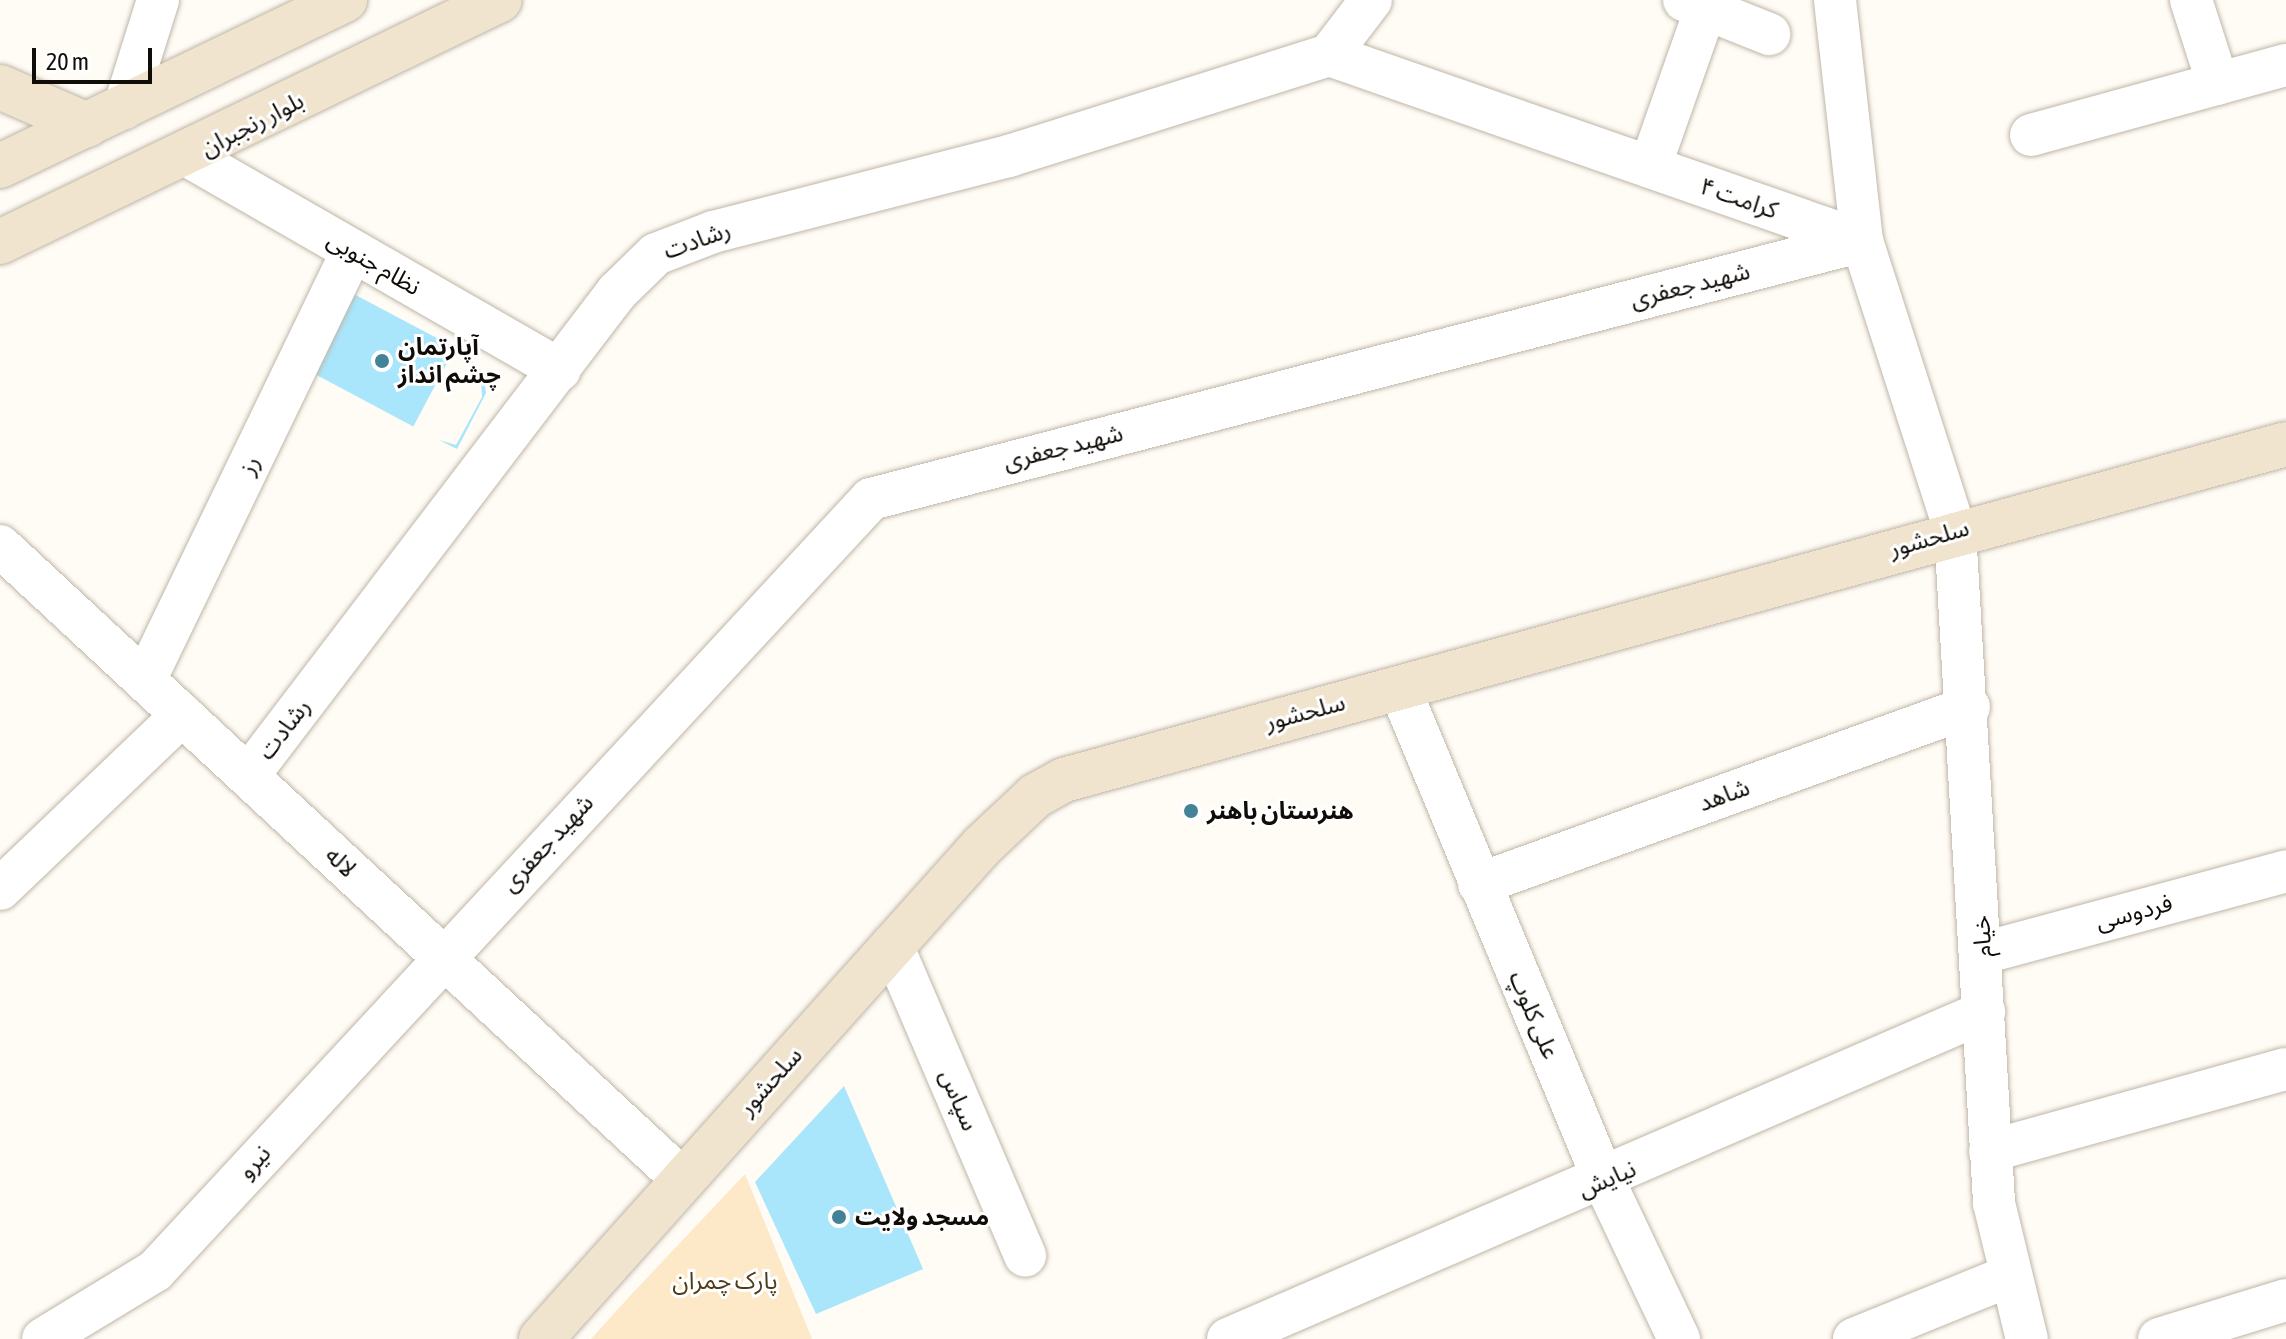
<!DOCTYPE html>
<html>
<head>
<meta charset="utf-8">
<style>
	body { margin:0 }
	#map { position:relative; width:2286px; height:1339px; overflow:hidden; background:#fffbf5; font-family:"Asap Condensed","Noto Sans Arabic",sans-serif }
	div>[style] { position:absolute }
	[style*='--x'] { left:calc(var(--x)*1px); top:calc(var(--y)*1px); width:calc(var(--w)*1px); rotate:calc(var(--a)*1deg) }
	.green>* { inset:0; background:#fde8c7 }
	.building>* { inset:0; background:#a9e5fb; transform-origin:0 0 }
	.roads { filter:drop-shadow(0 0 2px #beb6a7) drop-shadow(0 0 2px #beb6a7) }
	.street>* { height:42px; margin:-21px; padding:0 21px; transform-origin:21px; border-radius:21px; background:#fff }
	.secondary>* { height:44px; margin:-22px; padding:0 22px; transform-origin:22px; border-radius:22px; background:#f0e4cf }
	.dots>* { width:22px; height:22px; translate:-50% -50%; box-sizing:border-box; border:4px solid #fff; border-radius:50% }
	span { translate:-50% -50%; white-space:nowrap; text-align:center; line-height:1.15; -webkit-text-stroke:6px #fff; paint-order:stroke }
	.street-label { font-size:24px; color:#100d08 }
	.poi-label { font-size:24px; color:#100d08; font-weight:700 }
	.left { translate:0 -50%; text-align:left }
	.park-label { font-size:24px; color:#4f3b18 }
	.scale { position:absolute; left:32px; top:48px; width:120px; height:36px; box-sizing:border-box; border:4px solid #100d08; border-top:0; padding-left:10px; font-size:24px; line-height:28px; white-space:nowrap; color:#100d08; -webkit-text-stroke:6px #fff; paint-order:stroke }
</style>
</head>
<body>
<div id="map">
	<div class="green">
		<i style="clip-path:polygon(745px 1174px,812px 1339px,591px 1339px,629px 1297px)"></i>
	</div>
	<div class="building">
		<i style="left:350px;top:292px;width:119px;height:89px;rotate:28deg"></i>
		<i style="clip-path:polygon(470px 359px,483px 374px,486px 393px,457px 449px,439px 440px,456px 445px,482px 397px,481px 375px)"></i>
		<i style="clip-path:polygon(844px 1086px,923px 1269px,816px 1314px,755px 1182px)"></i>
	</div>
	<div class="roads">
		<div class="street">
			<i style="--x:1684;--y:0;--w:92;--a:21.8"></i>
			<i style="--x:2191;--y:0;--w:88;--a:72.2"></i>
			<i style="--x:1329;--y:55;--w:565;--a:19.24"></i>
			<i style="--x:1862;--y:241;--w:304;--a:72.2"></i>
			<i style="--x:1955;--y:530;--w:674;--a:86.68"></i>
			<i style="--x:1994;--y:1203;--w:140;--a:76.4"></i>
			<i style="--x:1329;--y:55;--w:69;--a:-52.6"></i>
			<i style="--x:124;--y:108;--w:113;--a:-72.5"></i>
			<i style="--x:2031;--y:135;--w:264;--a:-15.4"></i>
			<i style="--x:188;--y:156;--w:429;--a:29.9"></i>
			<i style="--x:1650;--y:167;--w:169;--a:-70.6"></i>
			<i style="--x:0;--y:546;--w:930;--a:42.87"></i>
			<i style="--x:145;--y:680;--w:476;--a:-64.2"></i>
			<i style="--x:1399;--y:687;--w:535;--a:67.46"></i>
			<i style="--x:1604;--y:1181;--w:175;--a:64.6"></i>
			<i style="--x:248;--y:776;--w:609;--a:-52.68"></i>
			<i style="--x:617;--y:292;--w:54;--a:-44.3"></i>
			<i style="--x:656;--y:254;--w:61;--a:-21.1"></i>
			<i style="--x:713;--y:232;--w:306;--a:-14.4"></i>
			<i style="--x:1009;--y:156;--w:336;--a:-17.5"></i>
			<i style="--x:1479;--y:884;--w:521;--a:-19.86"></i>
			<i style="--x:0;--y:889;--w:252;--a:-43.7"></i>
			<i style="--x:892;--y:945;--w:338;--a:66.8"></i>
			<i style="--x:1983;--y:953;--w:314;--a:-15.1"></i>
			<i style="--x:1990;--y:1151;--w:307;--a:-15.5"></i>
			<i style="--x:43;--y:1339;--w:131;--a:-31.3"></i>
			<i style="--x:155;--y:1271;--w:1053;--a:-47.16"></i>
			<i style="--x:871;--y:499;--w:1024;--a:-14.59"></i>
			<i style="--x:1862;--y:241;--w:243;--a:-96.4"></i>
			<i style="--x:1228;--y:1339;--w:824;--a:-23.39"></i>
			<i style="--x:1854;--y:1339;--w:167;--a:-22.1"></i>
			<i style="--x:2159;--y:1339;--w:133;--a:-17.1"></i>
		</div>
		<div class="secondary">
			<i style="--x:0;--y:87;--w:95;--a:23.6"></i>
			<i style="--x:0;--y:166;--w:383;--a:-25.7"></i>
			<i style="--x:0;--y:242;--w:555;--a:-25.83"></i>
			<i style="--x:541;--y:1339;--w:661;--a:-48.19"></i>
			<i style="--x:982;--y:846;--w:73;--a:-43.3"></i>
			<i style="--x:1035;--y:796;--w:33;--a:-29"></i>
			<i style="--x:1064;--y:780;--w:1267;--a:-15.37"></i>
		</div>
	</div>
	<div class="dots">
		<i style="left:382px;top:361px;background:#448297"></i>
		<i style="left:1191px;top:811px;background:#448297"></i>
		<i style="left:839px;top:1217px;background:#448297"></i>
	</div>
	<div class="street-label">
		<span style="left:252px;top:124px;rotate:-27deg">بلوار رنجبران</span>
		<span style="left:1739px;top:198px;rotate:19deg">کرامت ۴</span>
		<span style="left:697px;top:240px;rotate:-20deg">رشادت</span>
		<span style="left:374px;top:263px;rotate:30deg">نظام جنوبی</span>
		<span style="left:1690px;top:285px;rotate:-14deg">شهید جعفری</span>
		<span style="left:1063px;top:447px;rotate:-14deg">شهید جعفری</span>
		<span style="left:249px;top:465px;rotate:-64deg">رز</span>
		<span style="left:1929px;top:538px;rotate:-16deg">سلحشور</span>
		<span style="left:1305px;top:712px;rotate:-15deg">سلحشور</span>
		<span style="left:284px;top:729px;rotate:-53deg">رشادت</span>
		<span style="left:1724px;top:795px;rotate:-20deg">شاهد</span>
		<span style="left:547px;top:843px;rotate:-47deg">شهید جعفری</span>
		<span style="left:341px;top:862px;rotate:43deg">لاله</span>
		<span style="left:2134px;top:912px;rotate:-15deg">فردوسی</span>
		<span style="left:1982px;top:936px;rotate:-93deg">خیام</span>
		<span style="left:1534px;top:1015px;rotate:67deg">علی کلوپ</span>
		<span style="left:770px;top:1081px;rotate:-48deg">سلحشور</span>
		<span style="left:959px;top:1100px;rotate:67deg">سپاس</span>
		<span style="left:254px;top:1162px;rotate:-48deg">نیرو</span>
		<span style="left:1607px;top:1179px;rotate:-23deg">نیایش</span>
	</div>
	<div class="poi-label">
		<span class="left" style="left:398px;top:361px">آپارتمان<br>چشم انداز</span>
		<span class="left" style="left:1207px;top:811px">هنرستان باهنر</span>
		<span class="left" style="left:855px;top:1217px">مسجد ولایت</span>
	</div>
	<div class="park-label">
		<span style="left:725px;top:1281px">پارک چمران</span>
	</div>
	<div class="scale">20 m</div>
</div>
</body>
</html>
